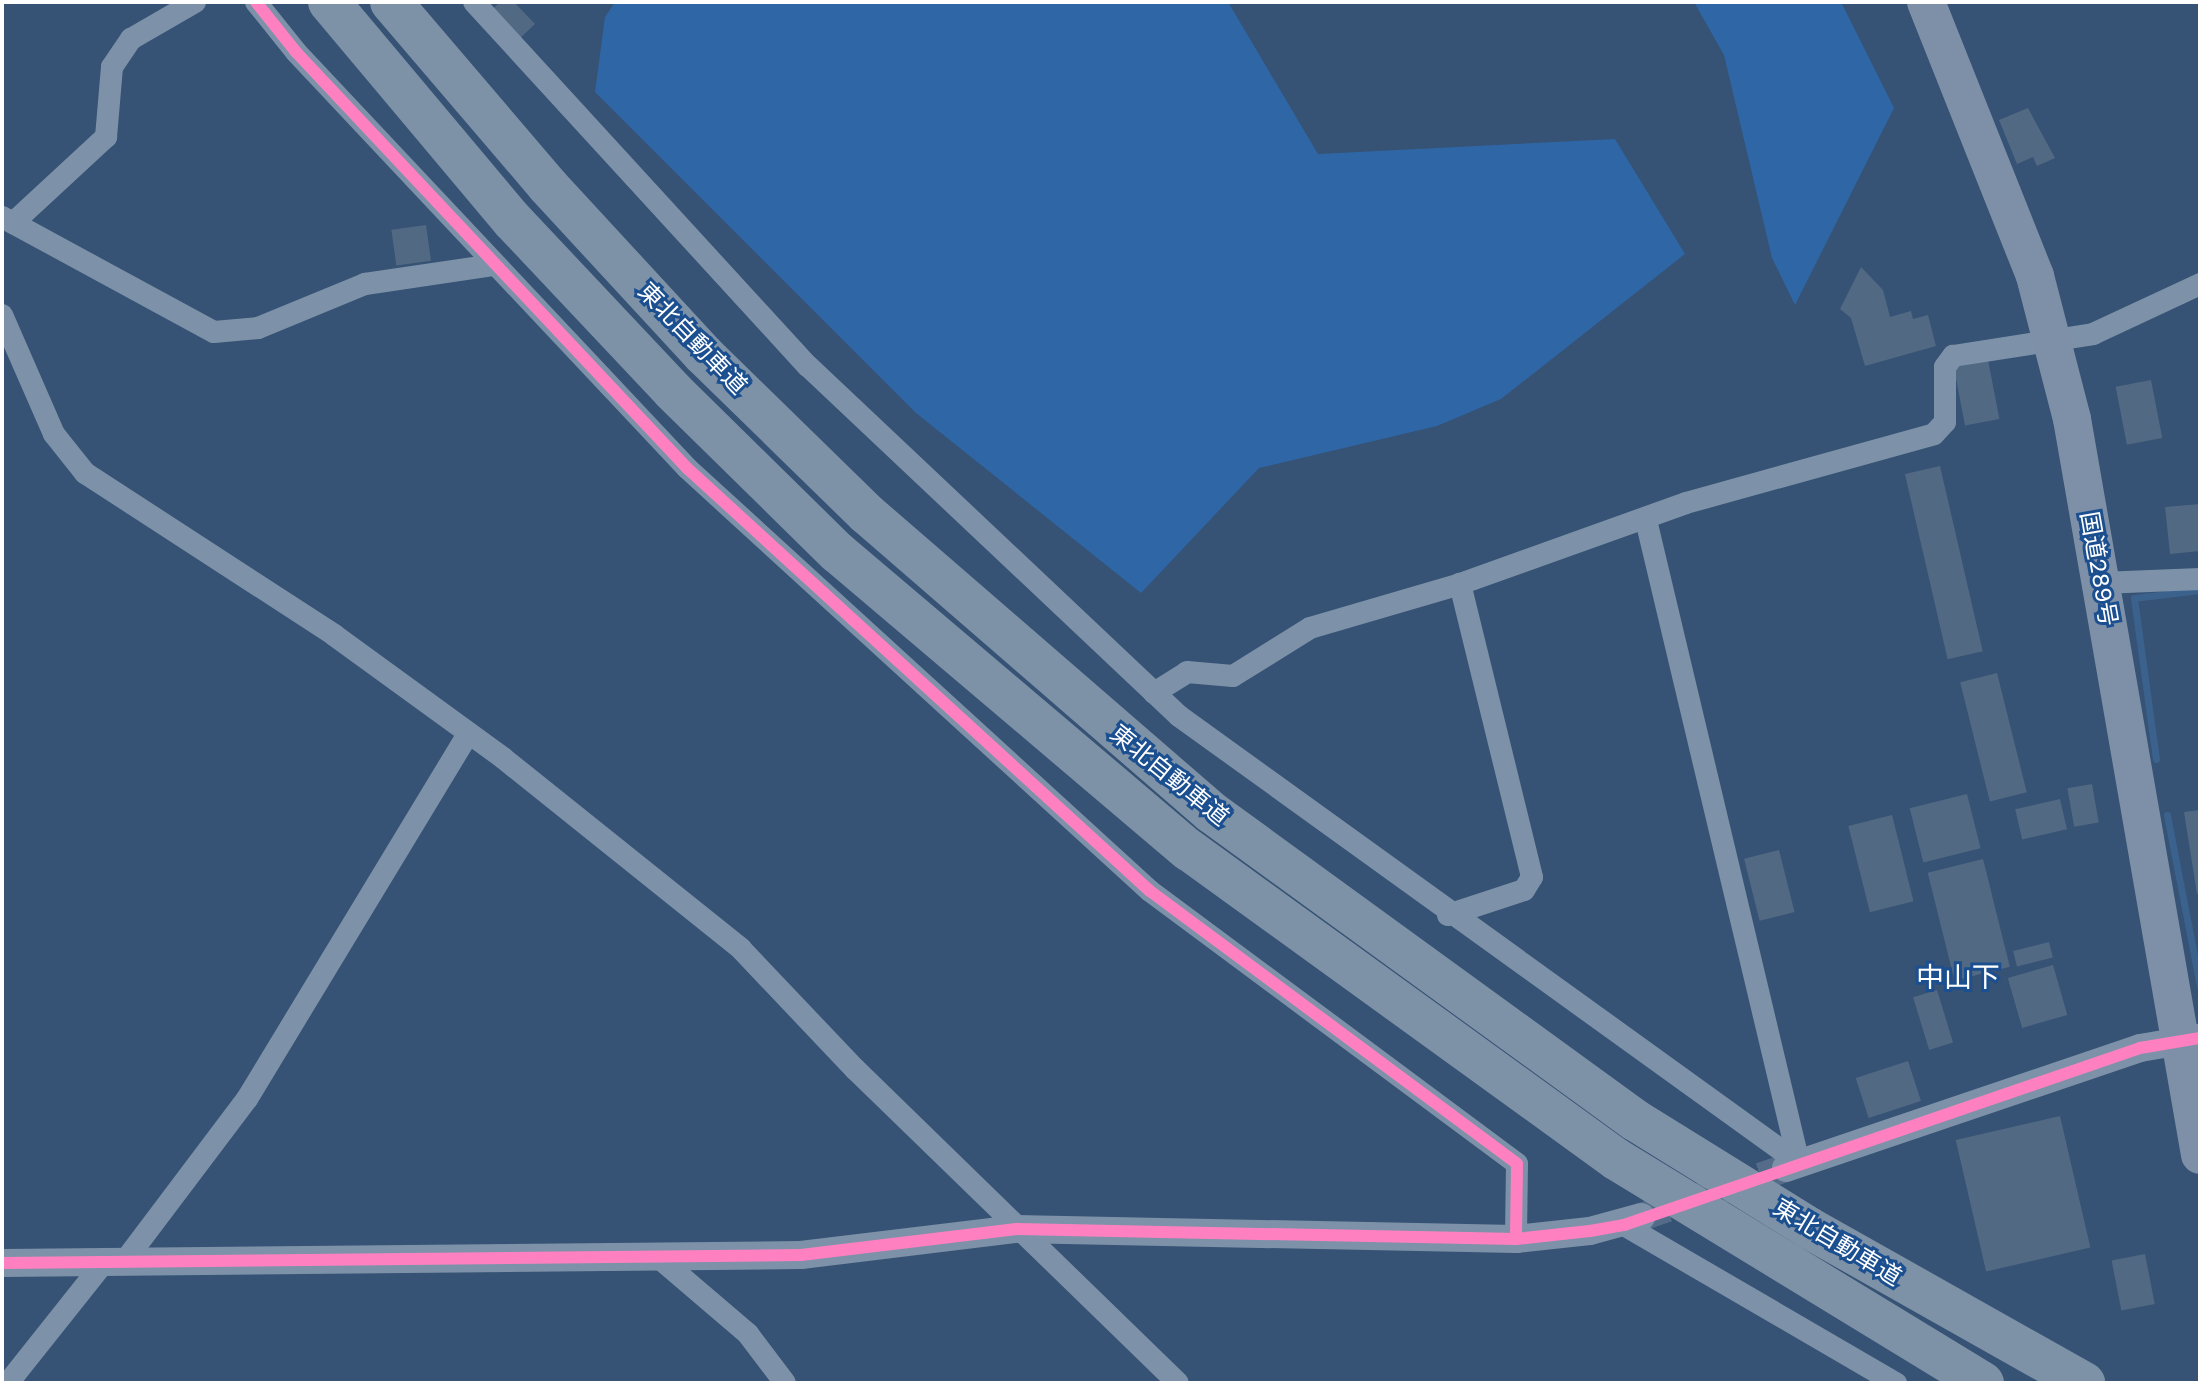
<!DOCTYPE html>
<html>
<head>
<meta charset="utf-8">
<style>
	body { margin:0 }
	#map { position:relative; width:2202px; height:1385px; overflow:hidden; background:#365274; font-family:"Work Sans","Noto Sans JP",sans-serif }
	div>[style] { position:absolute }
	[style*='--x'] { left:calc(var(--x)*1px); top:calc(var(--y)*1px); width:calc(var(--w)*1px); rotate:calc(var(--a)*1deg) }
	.green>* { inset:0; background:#2f66a5 }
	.stream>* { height:7px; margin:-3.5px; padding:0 3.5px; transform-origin:3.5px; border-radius:3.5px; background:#3b618d }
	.building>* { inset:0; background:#526984; transform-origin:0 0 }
	.tertiary-tunnel>* { height:28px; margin-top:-14px; transform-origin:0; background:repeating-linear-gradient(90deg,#546c89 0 28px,transparent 0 42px) }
	.minor>* { height:22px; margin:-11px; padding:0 11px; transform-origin:11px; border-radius:11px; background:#7d92a8 }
	.tertiary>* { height:28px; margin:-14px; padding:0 14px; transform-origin:14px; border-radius:14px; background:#7d92a8 }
	.trunk>* { height:38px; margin:-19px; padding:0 19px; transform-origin:19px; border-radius:19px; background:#7e90a7 }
	.motorway>* { height:42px; margin:-21px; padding:0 21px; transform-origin:21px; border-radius:21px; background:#7e92a7 }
	.cycleway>* { height:12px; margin:-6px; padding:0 6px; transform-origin:6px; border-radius:6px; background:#ff80c0 }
	span { translate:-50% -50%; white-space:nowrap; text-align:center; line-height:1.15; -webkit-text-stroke:6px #1b4f8f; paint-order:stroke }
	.street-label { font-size:24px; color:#fff }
	.quarter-label { font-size:28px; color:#fff }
	.frame { position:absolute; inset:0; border:4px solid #fff; pointer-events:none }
</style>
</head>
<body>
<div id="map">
	<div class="green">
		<i style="clip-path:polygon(615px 2px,1228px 2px,1318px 154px,1615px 139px,1685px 254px,1501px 399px,1437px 426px,1259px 468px,1141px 593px,916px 413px,595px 92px,605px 17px)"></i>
		<i style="clip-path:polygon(1694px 2px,1841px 2px,1894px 108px,1795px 305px,1772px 258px,1724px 55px)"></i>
	</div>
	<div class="stream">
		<i style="--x:2156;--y:759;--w:162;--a:-97.8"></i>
		<i style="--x:2134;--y:598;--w:66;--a:-6.9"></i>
		<i style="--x:2167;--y:815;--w:174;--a:79.1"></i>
	</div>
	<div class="building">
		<i style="clip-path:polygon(500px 2px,514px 2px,535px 24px,516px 42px,489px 13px)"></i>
		<i style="clip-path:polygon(2028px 108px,2055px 158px,2037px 166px,2033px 157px,2017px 164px,1999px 120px)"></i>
		<i style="left:426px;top:225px;width:36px;height:35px;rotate:82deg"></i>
		<i style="clip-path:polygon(1861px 267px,1883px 290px,1890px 317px,1911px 311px,1913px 319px,1928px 315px,1936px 346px,1865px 366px,1851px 318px,1840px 309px)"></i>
		<i style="left:1988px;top:360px;width:60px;height:35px;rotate:79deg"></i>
		<i style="left:2151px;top:380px;width:59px;height:36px;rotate:79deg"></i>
		<i style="left:1940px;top:466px;width:190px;height:36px;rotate:77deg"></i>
		<i style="clip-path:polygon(2200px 504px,2200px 551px,2170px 554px,2165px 507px)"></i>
		<i style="left:1997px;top:673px;width:123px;height:38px;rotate:76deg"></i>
		<i style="left:2092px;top:784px;width:39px;height:25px;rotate:80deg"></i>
		<i style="left:1967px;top:794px;width:56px;height:59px;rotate:76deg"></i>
		<i style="left:2060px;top:799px;width:31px;height:46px;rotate:77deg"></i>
		<i style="clip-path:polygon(2200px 810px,2200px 894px,2197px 894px,2184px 812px)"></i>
		<i style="left:1892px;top:815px;width:89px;height:45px;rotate:76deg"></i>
		<i style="left:1779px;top:850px;width:64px;height:36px;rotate:76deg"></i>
		<i style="left:1983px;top:859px;width:111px;height:57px;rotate:76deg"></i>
		<i style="left:2049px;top:942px;width:16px;height:37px;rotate:76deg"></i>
		<i style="left:2053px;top:965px;width:52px;height:47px;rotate:74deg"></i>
		<i style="left:1937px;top:990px;width:55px;height:25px;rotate:73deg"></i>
		<i style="left:1908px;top:1061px;width:42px;height:55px;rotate:72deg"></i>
		<i style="left:2060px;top:1116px;width:135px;height:107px;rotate:77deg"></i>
		<i style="left:2145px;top:1254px;width:51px;height:34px;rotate:79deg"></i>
	</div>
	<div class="tertiary-tunnel">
		<i style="--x:1641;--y:1217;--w:153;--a:-18.7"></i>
	</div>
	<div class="minor">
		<i style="--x:256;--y:2;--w:64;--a:51.3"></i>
		<i style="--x:296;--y:52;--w:571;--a:46.77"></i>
		<i style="--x:687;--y:468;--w:627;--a:42.42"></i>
		<i style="--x:1150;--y:891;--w:457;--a:36.6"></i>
		<i style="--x:1517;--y:1164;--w:75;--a:90.8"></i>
		<i style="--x:474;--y:2;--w:494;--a:47.5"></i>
		<i style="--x:808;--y:366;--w:510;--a:43.33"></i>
		<i style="--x:1179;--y:716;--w:764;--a:35.79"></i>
		<i style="--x:2;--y:217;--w:241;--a:28.5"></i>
		<i style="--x:214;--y:332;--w:44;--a:-5.2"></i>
		<i style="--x:258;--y:328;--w:116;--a:-22.4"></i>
		<i style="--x:365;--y:284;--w:129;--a:-8.4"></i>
		<i style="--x:13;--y:223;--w:127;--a:-42.8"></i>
		<i style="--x:106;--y:137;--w:70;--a:-85.1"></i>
		<i style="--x:112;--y:67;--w:34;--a:-56"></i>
		<i style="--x:131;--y:39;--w:74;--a:-30"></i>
		<i style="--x:2;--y:315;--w:130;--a:66.4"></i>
		<i style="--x:54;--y:434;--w:50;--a:51.5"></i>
		<i style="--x:85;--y:473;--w:297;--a:33"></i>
		<i style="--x:334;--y:635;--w:209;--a:36"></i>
		<i style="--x:503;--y:758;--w:305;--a:38.7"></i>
		<i style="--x:741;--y:949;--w:166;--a:46.5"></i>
		<i style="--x:855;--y:1069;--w:450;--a:44.2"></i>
		<i style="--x:1646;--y:520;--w:661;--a:76.62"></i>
		<i style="--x:2101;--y:583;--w:99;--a:-2.3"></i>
		<i style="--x:1154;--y:693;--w:39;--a:-32"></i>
		<i style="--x:1187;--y:672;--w:46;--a:5"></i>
		<i style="--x:1233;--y:676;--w:91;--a:-31.9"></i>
		<i style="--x:1310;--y:628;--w:156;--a:-16.3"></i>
		<i style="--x:1460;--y:584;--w:240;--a:-19.7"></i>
		<i style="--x:1686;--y:503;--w:257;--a:-15.5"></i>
		<i style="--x:1934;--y:434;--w:16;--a:-47"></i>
		<i style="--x:1945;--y:422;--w:55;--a:-90"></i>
		<i style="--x:1945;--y:367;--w:14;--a:-54"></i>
		<i style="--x:1953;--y:356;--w:142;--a:-8.9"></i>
		<i style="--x:2093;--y:334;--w:118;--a:-25"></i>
		<i style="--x:1448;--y:915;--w:80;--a:-18.2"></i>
		<i style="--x:1524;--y:890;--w:15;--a:-58"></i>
		<i style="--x:1532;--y:877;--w:302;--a:-103.8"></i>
		<i style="--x:1624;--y:1225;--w:315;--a:30.2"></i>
		<i style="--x:658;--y:1257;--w:118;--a:40.5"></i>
		<i style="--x:748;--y:1334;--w:61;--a:52.9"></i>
		<i style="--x:124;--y:1262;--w:204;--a:-53"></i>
		<i style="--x:247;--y:1099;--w:427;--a:-58.8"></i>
		<i style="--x:8;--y:1383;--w:149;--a:-51.5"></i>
	</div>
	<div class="tertiary">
		<i style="--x:1786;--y:1168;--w:374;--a:-18.7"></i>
		<i style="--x:2140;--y:1048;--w:61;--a:-9.5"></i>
		<i style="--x:2;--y:1263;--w:799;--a:-0.57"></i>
		<i style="--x:801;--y:1255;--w:217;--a:-6.9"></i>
		<i style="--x:1016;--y:1229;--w:500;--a:1.15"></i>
		<i style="--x:1516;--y:1239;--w:74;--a:-6.2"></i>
		<i style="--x:1590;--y:1231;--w:53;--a:-15.4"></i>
	</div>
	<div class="trunk">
		<i style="--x:1926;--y:2;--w:295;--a:68.3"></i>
		<i style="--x:2035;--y:276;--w:148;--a:75.5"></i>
		<i style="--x:2072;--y:419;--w:747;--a:80.13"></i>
	</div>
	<div class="motorway">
		<i style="--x:329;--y:2;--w:286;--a:50"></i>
		<i style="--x:513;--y:221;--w:233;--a:46.7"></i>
		<i style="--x:673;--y:391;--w:230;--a:44.5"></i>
		<i style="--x:837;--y:552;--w:461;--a:40.3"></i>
		<i style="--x:1189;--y:850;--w:527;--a:35.89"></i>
		<i style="--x:1616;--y:1159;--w:430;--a:31.4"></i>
		<i style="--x:391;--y:2;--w:242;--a:49.5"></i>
		<i style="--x:548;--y:186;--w:229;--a:47.3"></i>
		<i style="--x:703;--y:354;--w:229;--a:44.3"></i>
		<i style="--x:867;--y:514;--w:455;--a:40.9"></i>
		<i style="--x:1211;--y:812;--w:524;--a:36"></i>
		<i style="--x:1635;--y:1120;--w:205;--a:31.8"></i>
		<i style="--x:1809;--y:1228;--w:316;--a:29.4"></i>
	</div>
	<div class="cycleway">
		<i style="--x:256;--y:2;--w:64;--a:51.3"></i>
		<i style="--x:296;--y:52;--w:571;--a:46.77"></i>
		<i style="--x:687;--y:468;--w:627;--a:42.42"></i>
		<i style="--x:1150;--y:891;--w:457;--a:36.6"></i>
		<i style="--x:1517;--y:1164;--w:75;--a:90.8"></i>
		<i style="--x:2;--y:1263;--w:799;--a:-0.57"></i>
		<i style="--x:801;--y:1255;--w:217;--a:-6.9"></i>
		<i style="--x:1016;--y:1229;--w:500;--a:1.15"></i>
		<i style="--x:1516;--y:1239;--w:74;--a:-6.2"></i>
		<i style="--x:1590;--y:1231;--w:35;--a:-10"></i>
		<i style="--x:1624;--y:1225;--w:546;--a:-18.93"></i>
		<i style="--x:2140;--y:1048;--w:61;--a:-9.5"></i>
	</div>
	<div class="street-label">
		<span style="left:692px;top:339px;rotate:46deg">東北自動車道</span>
		<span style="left:2098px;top:569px;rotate:80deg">国道289号</span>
		<span style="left:1169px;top:776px;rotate:39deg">東北自動車道</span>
		<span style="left:1837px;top:1243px;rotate:31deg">東北自動車道</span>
	</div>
	<div class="quarter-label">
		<span style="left:1958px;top:978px">中山下</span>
	</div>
	<div class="frame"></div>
</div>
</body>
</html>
